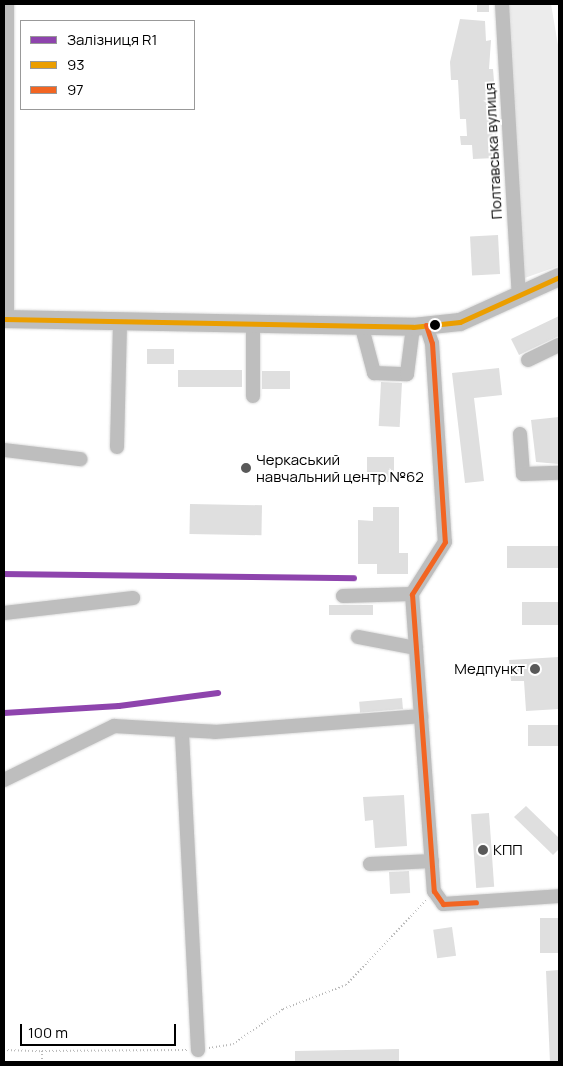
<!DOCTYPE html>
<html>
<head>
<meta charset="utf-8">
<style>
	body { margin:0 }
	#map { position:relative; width:563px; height:1066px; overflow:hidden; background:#fff; font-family:Manrope,sans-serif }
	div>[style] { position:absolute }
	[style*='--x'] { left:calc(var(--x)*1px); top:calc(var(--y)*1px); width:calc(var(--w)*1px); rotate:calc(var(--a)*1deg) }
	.green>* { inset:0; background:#ececec }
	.building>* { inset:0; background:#dfdfdf; transform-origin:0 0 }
	.path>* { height:2px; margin-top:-1px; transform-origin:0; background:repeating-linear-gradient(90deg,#b9b9b9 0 1px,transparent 0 3.5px) }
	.roads { filter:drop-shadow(0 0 1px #dbdbdb) drop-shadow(0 0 1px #dbdbdb) }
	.minor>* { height:14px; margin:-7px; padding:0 7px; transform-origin:7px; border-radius:7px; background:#bebebe }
	.major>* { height:18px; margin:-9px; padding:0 9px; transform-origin:9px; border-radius:9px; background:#bebebe }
	.bus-1>* { height:5px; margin:-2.5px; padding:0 2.5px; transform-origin:2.5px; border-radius:2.5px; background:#eb9e00 }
	.bus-2>* { height:5px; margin:-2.5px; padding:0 2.5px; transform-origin:2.5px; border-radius:2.5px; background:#f26522 }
	.rail-1>* { height:6px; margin:-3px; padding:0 3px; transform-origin:3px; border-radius:3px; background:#8e44ad }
	.dots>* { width:14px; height:14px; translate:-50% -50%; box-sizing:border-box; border:2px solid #fff; border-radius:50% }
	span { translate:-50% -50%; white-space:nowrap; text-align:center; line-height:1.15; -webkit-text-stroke:4px #fff; paint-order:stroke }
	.street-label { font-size:15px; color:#000 }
	.poi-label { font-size:15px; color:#000 }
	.left { translate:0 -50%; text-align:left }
	.right { translate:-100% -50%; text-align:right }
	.frame { position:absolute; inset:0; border:5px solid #000; pointer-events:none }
	.legend { position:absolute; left:20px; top:20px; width:175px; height:90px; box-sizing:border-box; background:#fff; border:1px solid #999; margin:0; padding:6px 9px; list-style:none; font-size:15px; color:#000 }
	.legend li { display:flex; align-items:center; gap:10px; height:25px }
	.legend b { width:25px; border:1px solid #999 }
	.scale { position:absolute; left:20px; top:1024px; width:156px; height:22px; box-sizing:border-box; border:2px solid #000; border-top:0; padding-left:6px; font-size:15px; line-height:18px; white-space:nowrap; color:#000; -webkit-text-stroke:4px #fff; paint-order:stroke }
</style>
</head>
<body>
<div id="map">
	<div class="green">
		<i style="clip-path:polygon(502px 4px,551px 4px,559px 51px,559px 266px,516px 281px)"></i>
	</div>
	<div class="building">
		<i style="left:477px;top:4px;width:12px;height:8px"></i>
		<i style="clip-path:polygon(460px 19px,485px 21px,486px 41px,491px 40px,489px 69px,493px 69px,497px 118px,495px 158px,473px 159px,472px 145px,461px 145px,460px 136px,467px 136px,466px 119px,460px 119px,458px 80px,451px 80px,450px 62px)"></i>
		<i style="left:498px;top:235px;width:39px;height:28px;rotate:87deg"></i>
		<i style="clip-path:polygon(559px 316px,559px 336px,519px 355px,511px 339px)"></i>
		<i style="left:147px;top:349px;width:27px;height:15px"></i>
		<i style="clip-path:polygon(499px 368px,502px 395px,474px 398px,484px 481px,465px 483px,452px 373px)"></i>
		<i style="left:178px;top:370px;width:64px;height:17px"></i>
		<i style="left:262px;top:371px;width:28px;height:18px"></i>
		<i style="left:381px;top:382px;width:21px;height:44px;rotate:3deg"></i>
		<i style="clip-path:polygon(559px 417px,559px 464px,536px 462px,531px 420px)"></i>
		<i style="left:367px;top:457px;width:27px;height:25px"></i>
		<i style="left:190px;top:504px;width:72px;height:30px;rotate:1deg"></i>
		<i style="clip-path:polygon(373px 507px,399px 507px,399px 553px,408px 553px,408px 574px,377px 574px,377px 564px,358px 564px,358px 520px,373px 521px)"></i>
		<i style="left:559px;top:546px;width:22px;height:52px;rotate:90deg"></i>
		<i style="left:559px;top:602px;width:23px;height:37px;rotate:90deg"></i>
		<i style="left:373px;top:605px;width:10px;height:44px;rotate:90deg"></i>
		<i style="clip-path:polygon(559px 657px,559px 709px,526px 711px,524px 681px,511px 681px,509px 660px)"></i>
		<i style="left:402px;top:698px;width:11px;height:43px;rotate:85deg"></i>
		<i style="left:559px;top:725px;width:21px;height:31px;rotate:90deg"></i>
		<i style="clip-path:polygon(404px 795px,407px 846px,375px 848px,373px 820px,365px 821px,363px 797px)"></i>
		<i style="clip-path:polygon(526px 806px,559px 838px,559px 849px,553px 855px,514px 817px)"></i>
		<i style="left:489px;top:813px;width:74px;height:18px;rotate:86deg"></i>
		<i style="left:409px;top:871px;width:22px;height:20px;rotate:87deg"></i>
		<i style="left:559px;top:918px;width:35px;height:19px;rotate:90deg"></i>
		<i style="left:452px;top:927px;width:29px;height:19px;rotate:82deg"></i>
		<i style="clip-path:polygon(559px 970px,559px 1062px,550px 1062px,546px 971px)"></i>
		<i style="clip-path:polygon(399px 1049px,399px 1062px,295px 1062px,295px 1051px)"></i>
	</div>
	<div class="path">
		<i style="--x:209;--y:1048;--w:24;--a:-9"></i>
		<i style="--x:233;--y:1044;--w:61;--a:-35"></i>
		<i style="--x:283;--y:1009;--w:67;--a:-20.9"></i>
		<i style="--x:346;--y:985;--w:118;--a:-46.7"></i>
		<i style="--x:4;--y:1050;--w:38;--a:2"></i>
		<i style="--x:42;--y:1051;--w:11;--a:90"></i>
		<i style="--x:42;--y:1051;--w:145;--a:-0.4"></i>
	</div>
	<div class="roads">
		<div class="minor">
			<i style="--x:502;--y:4;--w:292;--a:86.7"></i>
			<i style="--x:7;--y:320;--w:316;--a:-90"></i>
			<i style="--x:361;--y:324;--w:51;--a:75.1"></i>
			<i style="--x:374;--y:373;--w:33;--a:2"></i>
			<i style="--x:407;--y:374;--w:47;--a:-82.7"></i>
			<i style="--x:426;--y:325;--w:19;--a:72"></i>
			<i style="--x:432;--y:343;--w:199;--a:86.3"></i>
			<i style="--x:445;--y:542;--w:62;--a:122.4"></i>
			<i style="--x:412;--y:594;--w:298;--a:85.8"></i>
			<i style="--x:434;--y:891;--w:16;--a:55"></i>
			<i style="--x:443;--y:904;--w:116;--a:-3.9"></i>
			<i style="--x:253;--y:327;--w:69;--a:90"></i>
			<i style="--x:528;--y:360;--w:34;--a:-26"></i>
			<i style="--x:520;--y:434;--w:40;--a:85.7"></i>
			<i style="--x:523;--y:474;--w:36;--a:-2"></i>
			<i style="--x:117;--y:447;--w:123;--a:-88.6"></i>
			<i style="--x:4;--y:450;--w:77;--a:6.8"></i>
			<i style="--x:343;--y:596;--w:69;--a:-1.7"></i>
			<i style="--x:4;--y:613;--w:130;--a:-6.6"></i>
			<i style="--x:358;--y:637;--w:59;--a:10.7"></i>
			<i style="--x:4;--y:780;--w:123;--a:-26.1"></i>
			<i style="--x:114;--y:726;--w:68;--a:3.4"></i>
			<i style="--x:370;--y:864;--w:62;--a:-2.8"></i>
			<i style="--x:198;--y:1050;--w:320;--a:-92.9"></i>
			<i style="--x:182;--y:730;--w:33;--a:3"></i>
			<i style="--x:215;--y:732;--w:207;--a:-4.4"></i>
		</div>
		<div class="major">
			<i style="--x:4;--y:319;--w:409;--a:1.1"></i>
			<i style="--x:413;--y:327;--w:47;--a:-6.1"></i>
			<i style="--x:460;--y:322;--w:109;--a:-24.4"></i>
		</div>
	</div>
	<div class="bus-1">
		<i style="--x:4;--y:319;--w:409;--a:1.1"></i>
		<i style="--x:413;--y:327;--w:47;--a:-6.1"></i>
		<i style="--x:460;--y:322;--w:109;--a:-24.4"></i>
	</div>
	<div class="bus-2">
		<i style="--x:426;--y:325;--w:19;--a:72"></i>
		<i style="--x:432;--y:343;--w:199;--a:86.3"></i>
		<i style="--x:445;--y:542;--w:62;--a:122.4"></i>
		<i style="--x:412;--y:594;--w:298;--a:85.8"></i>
		<i style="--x:434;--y:891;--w:16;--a:55"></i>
		<i style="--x:443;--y:904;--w:33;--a:-3"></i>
	</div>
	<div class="rail-1">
		<i style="--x:4;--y:574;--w:350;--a:0.7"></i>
		<i style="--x:4;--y:713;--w:115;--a:-3.5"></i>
		<i style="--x:119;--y:706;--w:100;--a:-7.5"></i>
	</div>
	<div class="dots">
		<i style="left:435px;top:325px;background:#000"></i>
		<i style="left:246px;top:468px;background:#595959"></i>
		<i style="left:535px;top:669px;background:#595959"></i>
		<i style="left:483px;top:850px;background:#595959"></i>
	</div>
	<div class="street-label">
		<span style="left:493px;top:151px;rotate:-93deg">Полтавська вулиця</span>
	</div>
	<div class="poi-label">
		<span class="left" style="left:256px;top:468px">Черкаський<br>навчальний центр №62</span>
		<span class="right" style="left:525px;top:669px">Медпункт</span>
		<span class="left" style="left:493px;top:850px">КПП</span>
	</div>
	<div class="frame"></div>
	<ul class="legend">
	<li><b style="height:6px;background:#8e44ad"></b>Залізниця R1</li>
	<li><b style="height:6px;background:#eb9e00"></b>93</li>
	<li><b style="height:6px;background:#f26522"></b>97</li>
	</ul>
	<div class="scale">100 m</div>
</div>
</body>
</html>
